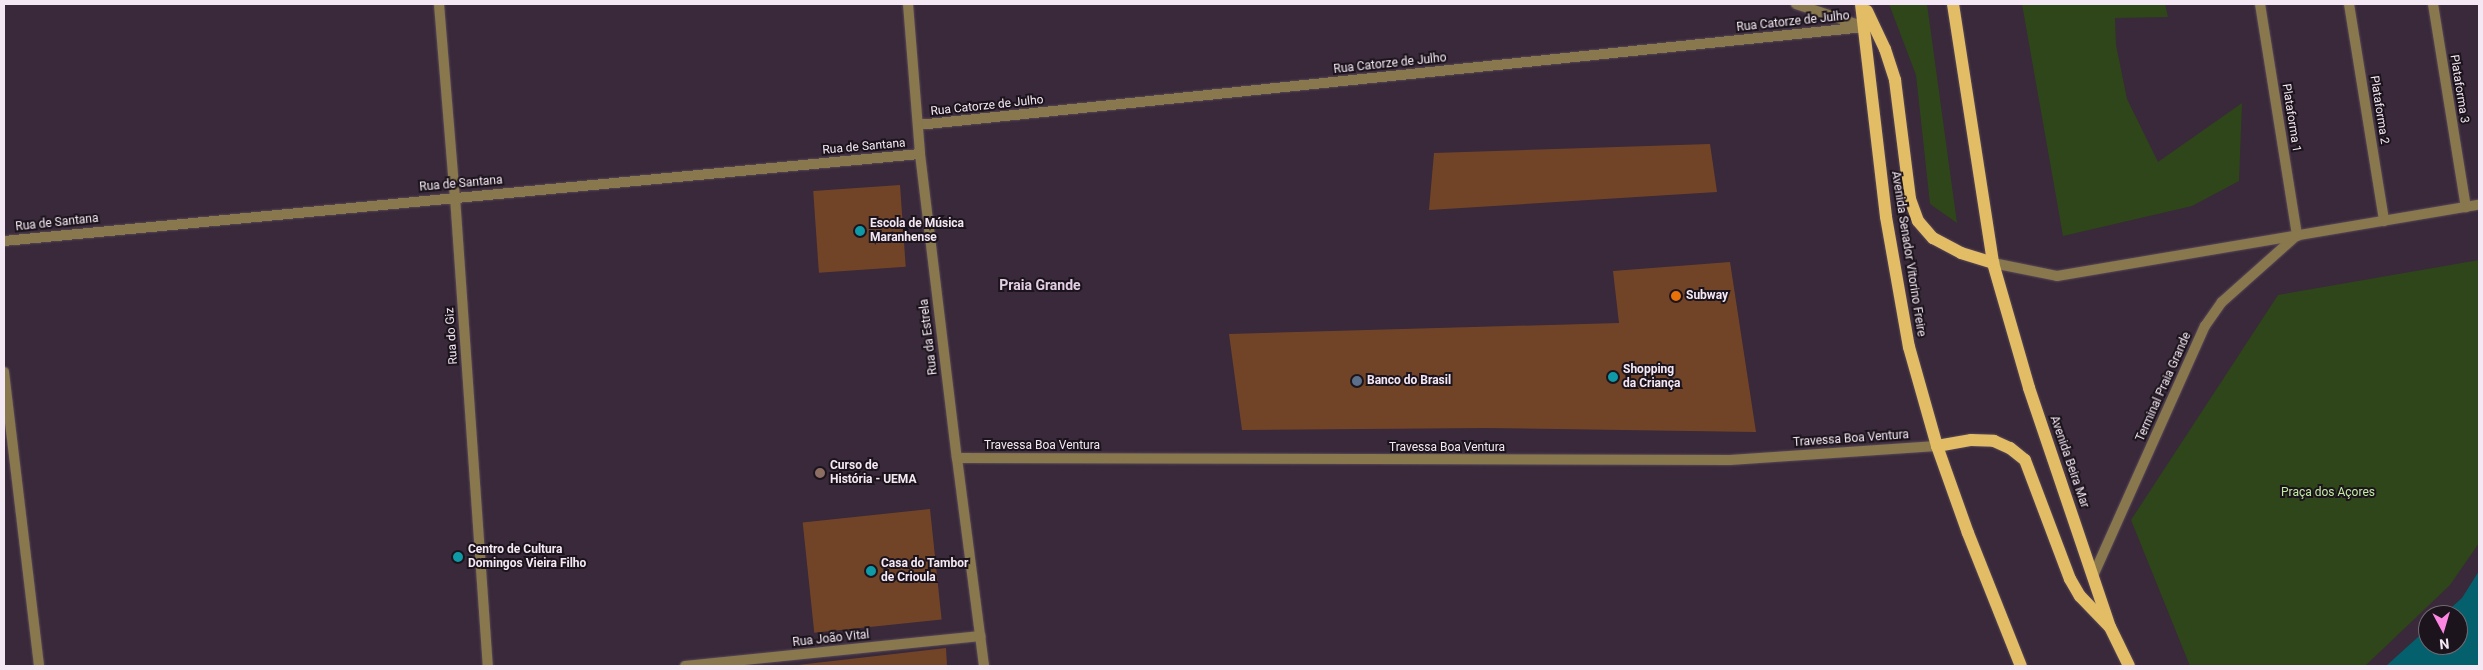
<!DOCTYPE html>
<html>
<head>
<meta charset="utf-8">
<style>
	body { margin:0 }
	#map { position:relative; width:2483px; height:670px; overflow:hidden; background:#39293a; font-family:Roboto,sans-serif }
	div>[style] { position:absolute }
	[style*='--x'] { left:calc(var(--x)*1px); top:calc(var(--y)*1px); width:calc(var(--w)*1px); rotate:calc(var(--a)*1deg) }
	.green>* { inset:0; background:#2e4619 }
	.water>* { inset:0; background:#04606c }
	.building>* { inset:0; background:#724427; transform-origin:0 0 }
	.roads { filter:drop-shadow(0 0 1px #574858) drop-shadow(0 0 1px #574858) }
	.service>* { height:10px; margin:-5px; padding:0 5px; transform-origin:5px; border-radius:5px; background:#89774e }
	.pedestrian>* { height:10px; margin:-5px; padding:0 5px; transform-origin:5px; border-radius:5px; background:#89774e }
	.minor>* { height:10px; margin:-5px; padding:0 5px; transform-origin:5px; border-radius:5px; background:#89774e }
	.tertiary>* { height:10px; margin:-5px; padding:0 5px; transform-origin:5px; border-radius:5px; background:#89774e }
	.primary>* { height:12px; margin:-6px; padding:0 6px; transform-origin:6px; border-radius:6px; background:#e3bd65 }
	.dots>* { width:14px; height:14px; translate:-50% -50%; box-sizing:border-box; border:2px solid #1c141c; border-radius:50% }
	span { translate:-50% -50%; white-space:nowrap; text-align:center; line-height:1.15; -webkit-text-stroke:4px #1c141c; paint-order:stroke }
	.street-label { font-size:12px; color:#f4e8f4 }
	.poi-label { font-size:12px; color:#f4e8f4; font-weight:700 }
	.left { translate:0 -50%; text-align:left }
	.park-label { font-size:12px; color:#c2eba2 }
	.neighbourhood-label { font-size:14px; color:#e3cee4; font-weight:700 }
	.frame { position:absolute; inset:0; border:5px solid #f4e8f4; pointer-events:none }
	.north { position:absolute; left:2418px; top:605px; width:50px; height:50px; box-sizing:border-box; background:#1c141c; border:1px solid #726972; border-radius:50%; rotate:174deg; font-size:14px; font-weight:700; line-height:20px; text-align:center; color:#f4e8f4 }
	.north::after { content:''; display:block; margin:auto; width:18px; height:22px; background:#fd86e2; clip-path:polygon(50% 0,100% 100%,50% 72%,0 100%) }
</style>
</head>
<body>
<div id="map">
	<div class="green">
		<i style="clip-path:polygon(1889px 4px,1927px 4px,1957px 223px,1930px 204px,1916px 75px)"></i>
		<i style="clip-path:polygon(2022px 4px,2165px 4px,2168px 17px,2115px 18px,2116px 45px,2127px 99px,2158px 162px,2242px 103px,2239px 181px,2192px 206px,2063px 236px)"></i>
		<i style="clip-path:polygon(2479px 260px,2479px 543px,2450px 585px,2365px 666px,2190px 666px,2131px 520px,2278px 295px)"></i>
	</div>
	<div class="water">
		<i style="clip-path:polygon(2479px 571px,2479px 666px,2386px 666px,2428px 628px,2428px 645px,2458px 645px,2458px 615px,2443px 615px,2462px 598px)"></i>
	</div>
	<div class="building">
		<i style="clip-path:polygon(1710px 144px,1717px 192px,1429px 210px,1434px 153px)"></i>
		<i style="left:900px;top:185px;width:82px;height:87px;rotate:86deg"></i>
		<i style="clip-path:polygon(1730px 262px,1756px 432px,1485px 428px,1242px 430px,1229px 334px,1619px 323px,1613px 271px)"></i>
		<i style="left:930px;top:509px;width:111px;height:128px;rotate:84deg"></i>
		<i style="clip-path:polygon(946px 648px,947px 666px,798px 666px,798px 665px)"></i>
	</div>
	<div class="roads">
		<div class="service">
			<i style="--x:2260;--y:4;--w:235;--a:80.9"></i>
			<i style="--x:2349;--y:4;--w:220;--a:80.8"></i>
			<i style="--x:2433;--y:4;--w:206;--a:80.8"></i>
			<i style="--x:918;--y:125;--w:952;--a:-5.91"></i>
			<i style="--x:1993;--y:263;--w:65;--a:11.5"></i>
			<i style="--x:2057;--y:276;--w:428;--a:-9.6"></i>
			<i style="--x:2093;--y:576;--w:274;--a:-65.9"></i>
			<i style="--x:2205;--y:326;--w:29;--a:-55"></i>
			<i style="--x:2222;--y:302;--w:99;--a:-41.7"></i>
		</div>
		<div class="pedestrian">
			<i style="--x:957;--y:458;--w:210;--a:82.6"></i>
			<i style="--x:685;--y:666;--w:297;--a:-5.8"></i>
		</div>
		<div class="minor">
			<i style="--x:439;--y:4;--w:194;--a:85.3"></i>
			<i style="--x:455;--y:197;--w:470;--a:86"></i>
			<i style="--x:1796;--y:4;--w:73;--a:18.4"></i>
			<i style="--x:4;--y:372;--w:296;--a:83.2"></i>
		</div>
		<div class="tertiary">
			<i style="--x:908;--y:4;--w:150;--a:85.4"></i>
			<i style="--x:920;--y:154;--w:306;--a:83.1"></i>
			<i style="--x:957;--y:458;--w:773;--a:0.15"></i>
			<i style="--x:1730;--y:460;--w:207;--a:-3.9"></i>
			<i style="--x:4;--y:241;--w:920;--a:-5.43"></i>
		</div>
		<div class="primary">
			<i style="--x:1861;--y:4;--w:214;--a:83.3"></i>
			<i style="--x:1886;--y:217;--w:132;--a:80"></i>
			<i style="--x:1909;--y:347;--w:103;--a:74.2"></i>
			<i style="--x:1937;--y:446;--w:92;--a:70.4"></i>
			<i style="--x:1968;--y:533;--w:143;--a:68.3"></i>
			<i style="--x:1953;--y:4;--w:262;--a:81.2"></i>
			<i style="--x:1993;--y:263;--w:130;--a:73.9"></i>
			<i style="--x:2029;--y:388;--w:252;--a:71.3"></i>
			<i style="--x:2110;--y:627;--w:43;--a:64"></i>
			<i style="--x:1867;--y:11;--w:42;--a:64.7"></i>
			<i style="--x:1885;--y:49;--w:33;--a:72"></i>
			<i style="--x:1895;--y:80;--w:120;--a:82.8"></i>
			<i style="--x:1910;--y:199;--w:23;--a:70"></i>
			<i style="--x:1918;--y:221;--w:23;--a:49"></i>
			<i style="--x:1933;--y:238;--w:32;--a:28"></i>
			<i style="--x:1961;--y:253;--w:34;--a:17"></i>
			<i style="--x:1937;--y:446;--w:35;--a:-10"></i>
			<i style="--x:1971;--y:440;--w:23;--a:2"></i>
			<i style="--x:1994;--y:441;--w:17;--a:24"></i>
			<i style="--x:2010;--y:448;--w:19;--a:39"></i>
			<i style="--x:2025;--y:460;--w:127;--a:69.3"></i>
			<i style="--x:2070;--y:579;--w:20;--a:60"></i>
			<i style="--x:2080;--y:596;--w:42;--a:46"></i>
		</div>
	</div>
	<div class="dots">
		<i style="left:860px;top:231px;background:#0f9aa8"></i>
		<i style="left:1676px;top:296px;background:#e8710a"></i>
		<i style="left:1613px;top:377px;background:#0f9aa8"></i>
		<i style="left:1357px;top:381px;background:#5c6f8a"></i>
		<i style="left:820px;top:473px;background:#8d6e63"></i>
		<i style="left:458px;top:557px;background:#0f9aa8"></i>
		<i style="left:871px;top:571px;background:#0f9aa8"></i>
	</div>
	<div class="street-label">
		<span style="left:1793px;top:22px;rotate:-6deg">Rua Catorze de Julho</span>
		<span style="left:1390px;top:64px;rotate:-6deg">Rua Catorze de Julho</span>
		<span style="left:2459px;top:89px;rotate:81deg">Plataforma 3</span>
		<span style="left:987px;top:106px;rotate:-6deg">Rua Catorze de Julho</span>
		<span style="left:2379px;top:110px;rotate:81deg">Plataforma 2</span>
		<span style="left:2291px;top:118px;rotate:81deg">Plataforma 1</span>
		<span style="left:864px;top:147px;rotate:-5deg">Rua de Santana</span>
		<span style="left:461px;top:184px;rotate:-5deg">Rua de Santana</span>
		<span style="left:57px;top:223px;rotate:-6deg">Rua de Santana</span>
		<span style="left:1908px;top:254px;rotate:81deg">Avenida Senador Vitorino Freire</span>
		<span style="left:452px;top:336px;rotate:-94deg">Rua do Giz</span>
		<span style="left:929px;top:337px;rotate:-97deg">Rua da Estrela</span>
		<span style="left:2164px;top:387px;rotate:-66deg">Terminal Praia Grande</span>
		<span style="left:1851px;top:439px;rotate:-4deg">Travessa Boa Ventura</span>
		<span style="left:1042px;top:446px">Travessa Boa Ventura</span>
		<span style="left:1447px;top:448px">Travessa Boa Ventura</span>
		<span style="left:2069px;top:462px;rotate:71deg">Avenida Beira Mar</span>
		<span style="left:831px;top:639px;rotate:-6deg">Rua João Vital</span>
	</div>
	<div class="poi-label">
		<span class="left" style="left:870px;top:231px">Escola de Música<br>Maranhense</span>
		<span class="left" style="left:1686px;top:296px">Subway</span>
		<span class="left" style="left:1623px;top:377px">Shopping<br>da Criança</span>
		<span class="left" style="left:1367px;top:381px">Banco do Brasil</span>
		<span class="left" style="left:830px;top:473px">Curso de<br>História - UEMA</span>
		<span class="left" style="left:468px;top:557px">Centro de Cultura<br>Domingos Vieira Filho</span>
		<span class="left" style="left:881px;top:571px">Casa do Tambor<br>de Crioula</span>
	</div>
	<div class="park-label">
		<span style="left:2328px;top:493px">Praça dos Açores</span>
	</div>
	<div class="neighbourhood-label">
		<span style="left:1040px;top:285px">Praia Grande</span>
	</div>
	<div class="frame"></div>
	<div class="north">N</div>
</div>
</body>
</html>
